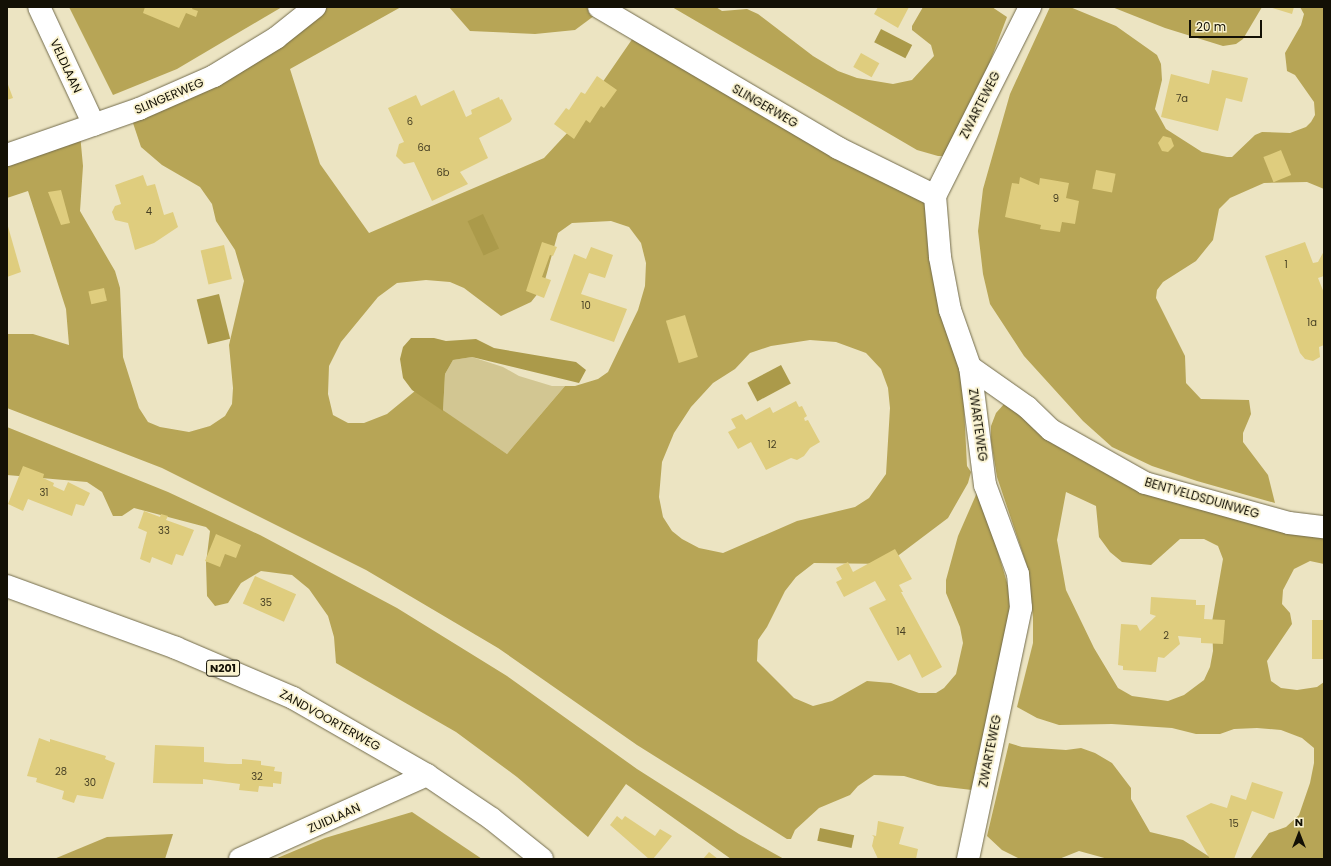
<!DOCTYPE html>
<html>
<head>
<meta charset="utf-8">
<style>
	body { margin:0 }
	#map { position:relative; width:1331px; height:866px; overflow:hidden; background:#ece4c2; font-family:Poppins,sans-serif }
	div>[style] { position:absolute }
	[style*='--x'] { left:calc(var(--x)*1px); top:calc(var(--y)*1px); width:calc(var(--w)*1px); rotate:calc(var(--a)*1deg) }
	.green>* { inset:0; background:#d2c692 }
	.forest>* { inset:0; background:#b7a556 }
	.water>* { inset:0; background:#ab9a4a; transform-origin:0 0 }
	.building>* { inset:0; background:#dfcd7e; transform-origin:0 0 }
	.roads { filter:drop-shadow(0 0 1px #736c4d) drop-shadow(0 0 1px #736c4d) }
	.street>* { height:22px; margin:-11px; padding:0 11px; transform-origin:11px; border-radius:11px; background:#fff }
	.primary>* { height:22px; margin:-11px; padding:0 11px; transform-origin:11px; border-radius:11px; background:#fff }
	span { translate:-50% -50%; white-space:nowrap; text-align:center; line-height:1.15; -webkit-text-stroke:3.5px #f9f2cf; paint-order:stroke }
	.number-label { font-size:10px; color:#463f23 }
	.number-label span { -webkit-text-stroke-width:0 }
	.shield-label span { padding:1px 3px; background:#f9f2cf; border:1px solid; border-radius:3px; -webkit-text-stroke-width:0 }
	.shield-label { font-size:11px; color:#131005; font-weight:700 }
	.street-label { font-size:12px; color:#131005 }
	.frame { position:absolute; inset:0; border:8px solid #131005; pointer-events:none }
	.north { position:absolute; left:1279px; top:814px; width:40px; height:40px; -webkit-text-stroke:3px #f9f2cf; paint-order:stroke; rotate:0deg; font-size:11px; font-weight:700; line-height:16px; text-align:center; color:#131005 }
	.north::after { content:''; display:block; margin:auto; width:14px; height:18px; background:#131005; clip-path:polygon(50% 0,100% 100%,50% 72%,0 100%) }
	.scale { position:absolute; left:1189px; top:20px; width:73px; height:18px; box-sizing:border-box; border:2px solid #131005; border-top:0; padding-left:5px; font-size:12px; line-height:14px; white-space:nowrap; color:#131005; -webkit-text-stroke:3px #f9f2cf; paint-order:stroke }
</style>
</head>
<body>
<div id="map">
	<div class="green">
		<i style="clip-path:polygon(472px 357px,503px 367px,519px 376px,552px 386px,565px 386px,507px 454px,443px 411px,445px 374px,453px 360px)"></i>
	</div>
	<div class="forest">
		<i style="clip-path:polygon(69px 7px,282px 7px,177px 69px,113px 95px)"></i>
		<i style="clip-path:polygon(evenodd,316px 7px,401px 7px,290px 69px,320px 164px,369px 233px,544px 158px,569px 131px,644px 22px,921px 185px,962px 367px,967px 466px,971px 472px,968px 483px,948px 518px,887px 564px,814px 563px,796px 577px,785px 591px,767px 627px,758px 640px,757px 661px,794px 698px,813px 706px,832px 701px,867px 681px,891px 683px,919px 693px,936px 693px,944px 688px,956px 674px,963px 643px,960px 627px,946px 593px,946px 580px,958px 536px,979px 488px,1011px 596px,1013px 616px,972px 790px,938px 786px,904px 776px,874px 775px,858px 786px,850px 795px,819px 808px,795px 830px,791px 839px,787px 839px,637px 745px,498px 648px,366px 570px,162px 468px,7px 408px,7px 334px,33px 334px,69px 345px,66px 309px,28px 191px,7px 198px,7px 163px,80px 134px,83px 166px,80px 211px,115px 271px,120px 288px,123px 357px,139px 408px,148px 422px,160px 427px,189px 432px,210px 426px,225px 416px,232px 404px,233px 388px,229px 345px,244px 281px,235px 250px,216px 221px,212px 204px,200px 187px,162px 165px,141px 147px,130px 114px,316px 7px,611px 221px,629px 227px,641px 243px,646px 263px,645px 286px,638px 310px,608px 372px,598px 379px,575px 386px,565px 386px,507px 454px,415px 391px,387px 414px,364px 423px,348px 423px,333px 415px,328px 394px,329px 366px,341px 342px,378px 297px,397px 283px,426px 280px,450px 282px,464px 288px,501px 316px,531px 302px,543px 287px,558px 233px,572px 223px,611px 221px,316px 7px,810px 340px,836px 342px,866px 353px,881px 369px,888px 388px,890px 408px,886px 474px,869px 498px,855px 507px,797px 521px,723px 553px,699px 548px,682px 539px,672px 531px,663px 517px,659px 497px,662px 462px,674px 433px,691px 407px,713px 383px,735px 369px,750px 353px,771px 346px,810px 340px)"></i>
		<i style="clip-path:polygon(449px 7px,606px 7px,575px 30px,535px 34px,470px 31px)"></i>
		<i style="clip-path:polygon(672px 7px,716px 7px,722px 11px,747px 9px,758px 14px,813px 56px,838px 71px,857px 78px,893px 84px,912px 80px,934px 56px,931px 45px,912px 30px,912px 26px,923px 7px,992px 7px,1007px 17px,980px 88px,947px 156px,938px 156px,917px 150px)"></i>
		<i style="clip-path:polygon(1050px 7px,1070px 7px,1116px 26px,1157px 55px,1161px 64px,1162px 80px,1155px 109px,1166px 129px,1202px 152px,1227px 157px,1232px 157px,1255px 135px,1262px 132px,1290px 133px,1306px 127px,1311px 122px,1315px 115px,1314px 102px,1295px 75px,1287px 71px,1285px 53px,1301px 25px,1304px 14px,1300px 7px,1324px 7px,1324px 189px,1307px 182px,1264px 183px,1230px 198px,1219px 209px,1213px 240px,1196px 261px,1163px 282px,1157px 290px,1156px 298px,1185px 356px,1186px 383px,1201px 399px,1249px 400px,1251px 414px,1243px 433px,1243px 442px,1268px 475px,1275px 503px,1197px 481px,1152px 466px,1112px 447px,1083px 421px,1024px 356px,990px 304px,983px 274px,978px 231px,983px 189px,1010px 94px)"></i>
		<i style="clip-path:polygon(1112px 7px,1262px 7px,1243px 39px,1236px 44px,1223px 46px,1165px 28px)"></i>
		<i style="clip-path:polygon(evenodd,1005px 403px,1083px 458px,1324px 536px,1324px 564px,1310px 561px,1294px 569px,1283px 590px,1282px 604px,1290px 613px,1292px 624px,1267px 661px,1271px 681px,1281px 688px,1297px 690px,1317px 687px,1324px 682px,1324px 859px,1250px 859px,1269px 833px,1286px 827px,1299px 815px,1310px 783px,1314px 763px,1314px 748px,1302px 738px,1281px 730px,1257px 728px,1234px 729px,1220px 734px,1196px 734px,1172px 728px,1112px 724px,1059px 725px,1037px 718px,1017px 707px,1033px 643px,1033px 617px,1027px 566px,997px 477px,991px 441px,991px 426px,996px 413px,1005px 403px,1066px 492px,1096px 506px,1099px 537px,1110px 552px,1122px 562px,1151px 565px,1180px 539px,1204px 539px,1218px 546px,1223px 559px,1212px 622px,1213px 651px,1210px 667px,1204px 680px,1184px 695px,1168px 701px,1132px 696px,1118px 688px,1094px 648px,1066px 590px,1057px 540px,1066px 492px)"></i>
		<i style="clip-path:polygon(7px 427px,168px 492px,260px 535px,397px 608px,507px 676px,637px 769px,739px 834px,784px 859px,731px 859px,626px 784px,588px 837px,517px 777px,456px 732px,336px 663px,334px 637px,328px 616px,309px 589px,292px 575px,261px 571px,241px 583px,228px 603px,215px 606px,207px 596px,206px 563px,210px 531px,206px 527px,134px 508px,122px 516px,113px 516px,102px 492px,87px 482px,7px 475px)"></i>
		<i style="clip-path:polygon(1009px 743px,1022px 747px,1066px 750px,1081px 748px,1095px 753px,1112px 763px,1131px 788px,1131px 799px,1150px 832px,1183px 840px,1213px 859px,1108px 859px,1079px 851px,1059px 859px,1020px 859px,1002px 850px,987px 836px)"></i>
		<i style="clip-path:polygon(412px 812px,482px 859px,275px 859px,325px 838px)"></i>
		<i style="clip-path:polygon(173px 834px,165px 859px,54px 859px,107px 837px)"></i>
	</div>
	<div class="water">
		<i style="left:881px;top:29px;width:35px;height:15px;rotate:27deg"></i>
		<i style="left:483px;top:214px;width:38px;height:17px;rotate:65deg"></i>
		<i style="left:219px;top:294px;width:46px;height:23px;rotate:76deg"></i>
		<i style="clip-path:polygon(411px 338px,434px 338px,446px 341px,476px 339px,494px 348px,576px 362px,586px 370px,579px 383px,472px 357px,453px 360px,445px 374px,443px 411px,412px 390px,403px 378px,400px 359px,403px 347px)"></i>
		<i style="left:781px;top:365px;width:21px;height:38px;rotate:62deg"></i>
		<i style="left:820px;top:828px;width:35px;height:13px;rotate:12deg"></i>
	</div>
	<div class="building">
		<i style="clip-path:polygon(145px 7px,193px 7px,192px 9px,198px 11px,196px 17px,186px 13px,179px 28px,143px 13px)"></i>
		<i style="clip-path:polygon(878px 7px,909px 7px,898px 28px,874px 14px)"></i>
		<i style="clip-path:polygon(1269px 7px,1294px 7px,1292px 14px)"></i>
		<i style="left:861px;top:53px;width:21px;height:16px;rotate:29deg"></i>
		<i style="clip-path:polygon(1212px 70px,1248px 78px,1242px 102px,1226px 98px,1218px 131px,1161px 117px,1171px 74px,1209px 84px)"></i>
		<i style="clip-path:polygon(597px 76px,617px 90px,604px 108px,601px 106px,590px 123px,586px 120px,574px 139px,554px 124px,566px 108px,569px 110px,581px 92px,585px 94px)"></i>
		<i style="clip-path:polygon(7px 82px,13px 98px,7px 100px)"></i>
		<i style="clip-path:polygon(454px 90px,466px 117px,472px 114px,471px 110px,499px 97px,500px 100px,502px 99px,512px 119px,510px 122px,479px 138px,488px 158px,460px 172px,468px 184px,432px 201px,414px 162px,404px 164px,396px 156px,399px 144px,404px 142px,388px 108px,416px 95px,421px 106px)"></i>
		<i style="clip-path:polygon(1163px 136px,1171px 138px,1174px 146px,1168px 152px,1162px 151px,1158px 143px)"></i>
		<i style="left:1281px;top:150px;width:27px;height:19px;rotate:68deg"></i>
		<i style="left:1096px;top:170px;width:20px;height:19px;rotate:11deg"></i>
		<i style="clip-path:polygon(143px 175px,147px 186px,155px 184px,164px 215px,173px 212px,178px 227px,154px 243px,135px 250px,128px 223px,115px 220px,112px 212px,115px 206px,121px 204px,115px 185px)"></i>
		<i style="clip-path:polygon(1020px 177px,1039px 185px,1040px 178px,1069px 183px,1066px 198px,1079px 201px,1075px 224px,1062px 222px,1060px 232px,1040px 229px,1041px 225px,1005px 217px,1012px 183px,1019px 184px)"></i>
		<i style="clip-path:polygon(61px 190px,70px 223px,61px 225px,48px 192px)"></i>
		<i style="clip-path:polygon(7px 223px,21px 272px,7px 277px)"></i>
		<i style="clip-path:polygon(542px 242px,557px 247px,553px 256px,550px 255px,542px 277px,551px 280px,544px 298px,526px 291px)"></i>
		<i style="clip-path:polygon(1305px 242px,1313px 263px,1318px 262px,1324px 251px,1324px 276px,1318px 278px,1324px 293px,1324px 345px,1319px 347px,1320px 357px,1313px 361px,1305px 359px,1300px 353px,1265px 256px)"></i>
		<i style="left:224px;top:245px;width:35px;height:24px;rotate:77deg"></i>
		<i style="clip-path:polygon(591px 247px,613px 255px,605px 278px,589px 273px,581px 294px,627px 309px,614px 342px,550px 320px,574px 254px,586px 259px)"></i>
		<i style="left:104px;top:288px;width:13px;height:16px;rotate:77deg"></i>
		<i style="left:685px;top:315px;width:44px;height:20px;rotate:73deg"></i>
		<i style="clip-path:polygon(796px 401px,799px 407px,802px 406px,807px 416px,804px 418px,805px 421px,808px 420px,820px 442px,810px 448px,804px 456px,797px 460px,791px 458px,766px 470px,751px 442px,738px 449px,728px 432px,736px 428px,731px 419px,742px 414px,746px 420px,770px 407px,773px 413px)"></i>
		<i style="clip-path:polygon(23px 466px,44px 474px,43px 478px,54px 483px,53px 486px,64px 491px,68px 482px,90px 493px,84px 506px,76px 504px,72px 516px,28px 499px,23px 511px,8px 504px)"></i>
		<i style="clip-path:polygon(144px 511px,160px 517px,161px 514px,168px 516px,166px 520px,194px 530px,183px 556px,176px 554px,172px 565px,152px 557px,150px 563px,140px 559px,147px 532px,138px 528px)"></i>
		<i style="clip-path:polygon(216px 534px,241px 545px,236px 558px,225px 554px,220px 567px,205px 561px)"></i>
		<i style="clip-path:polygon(895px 549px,912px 579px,899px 585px,903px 592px,901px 592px,942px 667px,922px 678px,910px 654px,898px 661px,869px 608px,886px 600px,875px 581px,844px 597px,836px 582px,842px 579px,836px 568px,848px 562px,853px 572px)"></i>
		<i style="left:255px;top:576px;width:45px;height:30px;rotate:24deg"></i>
		<i style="clip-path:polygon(1151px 597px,1196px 600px,1196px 605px,1205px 605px,1204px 619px,1225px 620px,1223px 644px,1201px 643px,1201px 638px,1178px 636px,1180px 644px,1164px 658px,1158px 657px,1156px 672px,1123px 670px,1123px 666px,1118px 665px,1121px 624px,1137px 625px,1140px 631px,1156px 616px,1150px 614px)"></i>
		<i style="left:1312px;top:620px;width:12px;height:39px"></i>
		<i style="clip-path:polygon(39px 738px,50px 742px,50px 739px,106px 756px,105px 759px,115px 763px,103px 799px,77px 795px,74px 803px,62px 799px,64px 791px,36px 782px,37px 778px,27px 776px)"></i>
		<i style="clip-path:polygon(155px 745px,204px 747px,204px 762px,228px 764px,242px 764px,242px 759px,261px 761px,261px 765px,275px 767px,274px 771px,282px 772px,281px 784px,273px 783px,273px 787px,259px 786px,258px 792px,239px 790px,240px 784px,203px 779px,203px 784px,153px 783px)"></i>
		<i style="clip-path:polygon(1252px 782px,1283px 792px,1274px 819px,1252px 811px,1234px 859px,1210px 859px,1186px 816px,1211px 803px,1227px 808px,1231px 795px,1246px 800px)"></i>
		<i style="clip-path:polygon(617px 816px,622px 820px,625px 816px,655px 836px,660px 829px,672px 836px,653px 859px,649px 859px,610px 825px)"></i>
		<i style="clip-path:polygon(878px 821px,904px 827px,899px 844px,918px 849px,916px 859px,878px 859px,872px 846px,874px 837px,872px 835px,876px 836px)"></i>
		<i style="clip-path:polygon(709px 852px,718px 859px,703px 859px)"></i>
	</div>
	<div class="roads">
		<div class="street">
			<i style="--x:39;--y:7;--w:130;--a:65"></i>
			<i style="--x:599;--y:7;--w:277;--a:30.5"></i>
			<i style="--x:838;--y:148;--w:108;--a:26.3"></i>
			<i style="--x:7;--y:155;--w:140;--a:-19.2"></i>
			<i style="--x:139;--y:109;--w:82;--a:-23.7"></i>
			<i style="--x:214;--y:76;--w:73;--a:-31.5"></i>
			<i style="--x:276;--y:38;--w:50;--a:-38.5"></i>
			<i style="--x:970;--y:367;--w:70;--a:35.1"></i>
			<i style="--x:1027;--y:407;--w:33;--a:44"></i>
			<i style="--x:1051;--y:430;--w:108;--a:29.4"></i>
			<i style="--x:1145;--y:483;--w:149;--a:15.5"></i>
			<i style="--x:1289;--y:523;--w:35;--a:7"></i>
			<i style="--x:240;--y:859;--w:205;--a:-24.2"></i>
			<i style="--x:968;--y:859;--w:257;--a:-78.1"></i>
			<i style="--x:1021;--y:608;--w:34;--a:-95"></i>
			<i style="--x:1018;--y:574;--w:95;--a:-110.3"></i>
			<i style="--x:985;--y:485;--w:119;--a:-97.2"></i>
			<i style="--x:970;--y:367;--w:60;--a:-109.3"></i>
			<i style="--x:950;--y:310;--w:54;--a:-100.7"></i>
			<i style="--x:940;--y:257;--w:61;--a:-94.7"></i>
			<i style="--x:935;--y:196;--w:212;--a:-63.3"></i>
		</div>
		<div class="primary">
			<i style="--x:7;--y:586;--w:180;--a:20.1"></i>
			<i style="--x:176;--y:648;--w:127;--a:23.1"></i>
			<i style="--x:293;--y:698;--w:155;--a:29.9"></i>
			<i style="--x:427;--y:775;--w:78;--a:34.1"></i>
			<i style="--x:492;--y:819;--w:64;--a:38.7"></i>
		</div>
	</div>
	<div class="number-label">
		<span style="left:1182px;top:99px">7a</span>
		<span style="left:410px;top:122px">6</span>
		<span style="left:424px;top:148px">6a</span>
		<span style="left:443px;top:173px">6b</span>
		<span style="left:1056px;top:199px">9</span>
		<span style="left:149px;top:212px">4</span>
		<span style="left:1286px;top:265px">1</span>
		<span style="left:586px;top:306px">10</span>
		<span style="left:1312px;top:323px">1a</span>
		<span style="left:772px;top:445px">12</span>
		<span style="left:44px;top:493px">31</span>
		<span style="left:164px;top:531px">33</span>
		<span style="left:266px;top:603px">35</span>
		<span style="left:901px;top:632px">14</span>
		<span style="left:1166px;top:636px">2</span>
		<span style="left:61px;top:772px">28</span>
		<span style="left:257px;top:777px">32</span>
		<span style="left:90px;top:783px">30</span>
		<span style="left:1234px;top:824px">15</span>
	</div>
	<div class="shield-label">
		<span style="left:223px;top:668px">N201</span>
	</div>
	<div class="street-label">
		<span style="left:66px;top:66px;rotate:65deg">VELDLAAN</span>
		<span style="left:169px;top:96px;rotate:-23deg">SLINGERWEG</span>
		<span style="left:980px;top:105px;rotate:-63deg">ZWARTEWEG</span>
		<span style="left:765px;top:106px;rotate:30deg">SLINGERWEG</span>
		<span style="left:978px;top:425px;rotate:82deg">ZWARTEWEG</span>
		<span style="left:1202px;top:498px;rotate:16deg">BENTVELDSDUINWEG</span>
		<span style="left:330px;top:720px;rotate:29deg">ZANDVOORTERWEG</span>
		<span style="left:990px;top:751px;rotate:-79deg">ZWARTEWEG</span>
		<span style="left:334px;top:818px;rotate:-24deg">ZUIDLAAN</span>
	</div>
	<div class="frame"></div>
	<div class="north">N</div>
	<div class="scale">20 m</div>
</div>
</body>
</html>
